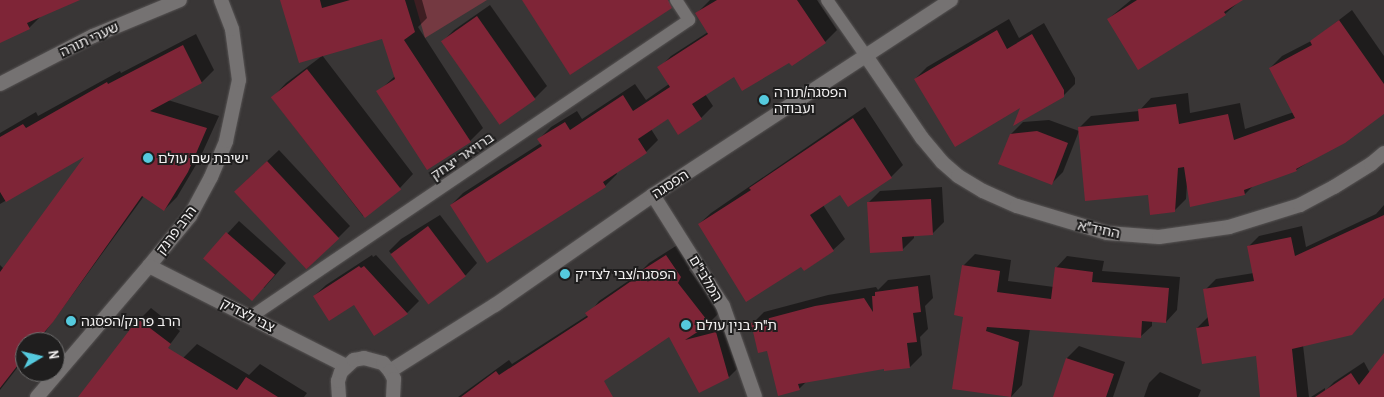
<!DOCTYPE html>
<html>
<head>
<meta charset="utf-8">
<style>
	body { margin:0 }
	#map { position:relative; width:1384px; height:397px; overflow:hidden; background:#393636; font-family:"Archivo Narrow","Noto Sans Hebrew",sans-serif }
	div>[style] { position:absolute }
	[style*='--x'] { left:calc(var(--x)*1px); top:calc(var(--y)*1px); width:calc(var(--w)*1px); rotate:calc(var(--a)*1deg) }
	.green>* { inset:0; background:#743941 }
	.shadow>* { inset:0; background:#0007 }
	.building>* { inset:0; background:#7f2537; transform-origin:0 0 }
	.roads { filter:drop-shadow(0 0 1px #575454) drop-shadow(0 0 1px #575454) }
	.service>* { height:12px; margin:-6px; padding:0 6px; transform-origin:6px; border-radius:6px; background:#757272 }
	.minor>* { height:14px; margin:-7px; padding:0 7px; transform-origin:7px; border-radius:7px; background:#757272 }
	.tertiary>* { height:14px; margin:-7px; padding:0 7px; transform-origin:7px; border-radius:7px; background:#757272 }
	.dots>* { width:14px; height:14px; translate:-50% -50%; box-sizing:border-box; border:2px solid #1f1e1e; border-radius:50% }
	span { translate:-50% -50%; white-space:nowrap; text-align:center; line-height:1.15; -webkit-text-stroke:4px #1f1e1e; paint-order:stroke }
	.street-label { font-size:14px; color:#f2f0f0 }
	.poi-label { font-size:14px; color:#f2f0f0 }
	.left { translate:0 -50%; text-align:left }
	.north { position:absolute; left:15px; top:332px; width:50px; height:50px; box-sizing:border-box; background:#1f1e1e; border:1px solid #737272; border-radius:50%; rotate:81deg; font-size:14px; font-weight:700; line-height:20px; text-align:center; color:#f2f0f0 }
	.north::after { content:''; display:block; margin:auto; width:18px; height:22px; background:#55cade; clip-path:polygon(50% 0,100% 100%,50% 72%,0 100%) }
</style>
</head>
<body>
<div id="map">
	<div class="green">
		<i style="clip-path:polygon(414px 0,487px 0,425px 38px)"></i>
	</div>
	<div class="shadow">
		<i style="clip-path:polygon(0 0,76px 0,41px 16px,29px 28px,0 42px)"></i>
		<i style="clip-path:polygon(285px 0,422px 0,427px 18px,418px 27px,483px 128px,470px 141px,378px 92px,395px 76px,383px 37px,322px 55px,413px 174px,399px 189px,363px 216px,272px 98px,286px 83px,322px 56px)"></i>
		<i style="clip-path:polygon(710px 0,817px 0,837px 30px,825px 42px,790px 61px,734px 75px,705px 94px,713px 106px,701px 118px,668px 117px,651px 129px,658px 140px,646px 152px,616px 172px,617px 174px,605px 186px,487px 261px,451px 205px,463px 193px,541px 143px,539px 139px,551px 127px,577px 111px,582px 119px,635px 84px,646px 100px,669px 84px,659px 68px,671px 56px,708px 32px,697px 13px)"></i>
		<i style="clip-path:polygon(1131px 0,1241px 0,1225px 14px,1108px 19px)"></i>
		<i style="clip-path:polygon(490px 5px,547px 86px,535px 98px,442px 42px,454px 30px)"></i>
		<i style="clip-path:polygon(1352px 10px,1384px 56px,1384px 113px,1296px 170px,1254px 185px,1245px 194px,1187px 183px,1186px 199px,1174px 211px,1149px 194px,1079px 128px,1091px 116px,1139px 111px,1151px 98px,1188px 93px,1190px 113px,1240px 103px,1245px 129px,1294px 112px,1270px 68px,1282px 56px,1313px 40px)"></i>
		<i style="clip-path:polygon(1009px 19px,1019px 38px,1044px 23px,1075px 78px,1075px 84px,1063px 96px,1022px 105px,915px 79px,927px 67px)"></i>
		<i style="clip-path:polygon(196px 34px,214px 70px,202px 82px,168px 100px,219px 116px,200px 158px,177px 197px,164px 210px,144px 196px,38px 342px,25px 342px,25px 358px,0 390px,0 265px,4px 269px,88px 153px,0 204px,0 133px,36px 112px,38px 116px,120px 71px,121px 73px)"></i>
		<i style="clip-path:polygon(865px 107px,903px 165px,891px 177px,841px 193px,823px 205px,845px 239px,833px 250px,801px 266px,699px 224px,711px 213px)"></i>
		<i style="clip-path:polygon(1049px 120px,1079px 131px,1063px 172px,1051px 184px,1011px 134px,1023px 122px)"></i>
		<i style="clip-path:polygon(279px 150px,350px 226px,338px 238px,247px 180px)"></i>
		<i style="clip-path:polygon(942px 187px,944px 222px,932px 234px,914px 235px,914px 238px,902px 250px,868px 203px,880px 191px)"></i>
		<i style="clip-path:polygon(1384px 205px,1384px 298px,1352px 334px,1303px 345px,1309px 397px,1261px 397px,1257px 354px,1197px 328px,1208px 317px,1205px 290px,1216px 279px,1254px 273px,1248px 247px,1259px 236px,1302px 226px,1306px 247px,1376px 214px)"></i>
		<i style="clip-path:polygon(440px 215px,477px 263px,466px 275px,427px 300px,389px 251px,401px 239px)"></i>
		<i style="clip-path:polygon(239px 221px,286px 263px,264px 288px,205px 258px)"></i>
		<i style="clip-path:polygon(679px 244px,692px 264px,689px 270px,721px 311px,705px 327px,728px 321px,741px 365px,729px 377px,669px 335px,579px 397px,458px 397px,509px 360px,512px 364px,588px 315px,599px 301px,637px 275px,649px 263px)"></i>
		<i style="clip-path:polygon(975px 254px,1011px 260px,1008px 281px,1054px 287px,1056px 268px,1067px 256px,1104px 261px,1102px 271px,1180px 277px,1177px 310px,1166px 322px,1152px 320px,1152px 326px,1140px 337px,1030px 329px,1022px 385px,1011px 397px,964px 316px,963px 266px)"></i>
		<i style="clip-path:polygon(372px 255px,373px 257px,376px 255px,419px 301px,407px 313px,374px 334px,354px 303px,314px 296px,326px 285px)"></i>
		<i style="clip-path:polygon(930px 275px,933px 298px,925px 306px,928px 329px,920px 337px,922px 355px,910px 367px,885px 367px,807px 381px,799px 389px,768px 350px,752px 324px,764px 312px,828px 295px,876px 287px,878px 290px,888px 280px)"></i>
		<i style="clip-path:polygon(151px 308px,180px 331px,131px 397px,87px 397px,83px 393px,139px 320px)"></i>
		<i style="clip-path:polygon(197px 344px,249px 375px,260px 364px,307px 393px,304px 397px,186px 397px,183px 358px)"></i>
		<i style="clip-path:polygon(1079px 346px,1125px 362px,1113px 397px,1054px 397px,1067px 358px)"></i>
		<i style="clip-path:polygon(1384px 355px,1384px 397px,1311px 397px,1325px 388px,1325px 391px,1334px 382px,1364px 362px,1370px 373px)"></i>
		<i style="clip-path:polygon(1160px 372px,1201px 390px,1198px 397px,1144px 397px,1149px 383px)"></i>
	</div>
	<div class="building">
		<i style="clip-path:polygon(0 0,80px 0,27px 23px,30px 29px,0 43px)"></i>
		<i style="clip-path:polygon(280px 0,320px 0,322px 8px,350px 0,405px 0,415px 32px,404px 40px,471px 142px,427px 170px,376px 91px,395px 79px,382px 39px,299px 63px)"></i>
		<i style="clip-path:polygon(522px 0,668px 0,672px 8px,570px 75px)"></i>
		<i style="clip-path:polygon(717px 0,797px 0,826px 43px,792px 66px,789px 63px,742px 91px,734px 77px,692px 104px,702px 119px,678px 135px,668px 119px,638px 139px,647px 153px,603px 182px,606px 187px,487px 263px,450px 205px,542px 146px,537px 139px,565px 122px,570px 130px,623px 95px,633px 111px,670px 87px,657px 67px,708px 34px,695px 13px)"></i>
		<i style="clip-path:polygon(1137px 0,1243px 0,1224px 12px,1226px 15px,1138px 70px,1107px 19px)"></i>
		<i style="left:477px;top:16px;width:102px;height:44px;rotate:55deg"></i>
		<i style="clip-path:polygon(1339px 20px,1384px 84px,1384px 114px,1345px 143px,1296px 169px,1297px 171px,1244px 190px,1245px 195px,1190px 207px,1184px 167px,1178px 168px,1175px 212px,1150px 215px,1148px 195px,1085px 201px,1078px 127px,1139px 121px,1138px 109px,1176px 104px,1179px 124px,1228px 114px,1234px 140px,1295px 118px,1269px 68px,1312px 45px,1310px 41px)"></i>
		<i style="clip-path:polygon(997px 30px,1007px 49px,1032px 34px,1064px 90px,1064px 97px,1013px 126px,1020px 108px,955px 147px,914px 79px)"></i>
		<i style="clip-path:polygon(183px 45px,202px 83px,150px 111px,207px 128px,188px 172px,164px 211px,142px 196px,53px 322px,36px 342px,25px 342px,25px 356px,0 388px,0 272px,84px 157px,6px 202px,0 192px,0 137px,23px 124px,26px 128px,107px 82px,108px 84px)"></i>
		<i style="left:307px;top:69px;width:153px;height:46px;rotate:52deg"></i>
		<i style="clip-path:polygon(853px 118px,892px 178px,848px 207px,840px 195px,810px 215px,834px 251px,804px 271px,801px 267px,746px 302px,698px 224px,751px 190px,749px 188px)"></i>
		<i style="clip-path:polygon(1037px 131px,1068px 143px,1052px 185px,998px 164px,1010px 134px)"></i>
		<i style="left:267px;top:161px;width:106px;height:45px;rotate:47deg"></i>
		<i style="clip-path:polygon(931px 199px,933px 235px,902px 237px,903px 251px,870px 253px,867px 202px)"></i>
		<i style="clip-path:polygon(1384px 215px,1384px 298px,1352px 335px,1292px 349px,1297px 397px,1260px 397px,1256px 356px,1202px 364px,1196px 328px,1209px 326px,1203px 289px,1254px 281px,1247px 246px,1291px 237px,1295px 256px)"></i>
		<i style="left:428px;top:226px;width:63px;height:47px;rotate:53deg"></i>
		<i style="left:226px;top:232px;width:65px;height:35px;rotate:41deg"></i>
		<i style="clip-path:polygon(666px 255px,681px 277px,678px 283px,710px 324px,685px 340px,716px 332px,729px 378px,699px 393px,669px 337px,604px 381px,613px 397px,461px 397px,496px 371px,499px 375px,588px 317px,585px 313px,637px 277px,636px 274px)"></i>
		<i style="clip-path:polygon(962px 265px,1000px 271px,997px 292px,1051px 299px,1055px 267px,1093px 272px,1092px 282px,1169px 288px,1166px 323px,1142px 321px,1141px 338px,987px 327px,986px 331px,1019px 342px,1011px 397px,952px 389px,963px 317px,954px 315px)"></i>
		<i style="clip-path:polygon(359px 266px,361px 268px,364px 266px,408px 314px,374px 336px,354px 305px,329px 321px,313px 296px)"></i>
		<i style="clip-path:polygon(918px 286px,921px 312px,913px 313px,917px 342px,907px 343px,910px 368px,884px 371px,884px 369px,798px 384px,800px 390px,778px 396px,767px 351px,758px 353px,751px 323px,815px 306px,864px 298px,873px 312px,872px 296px,875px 296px,875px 292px)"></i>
		<i style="clip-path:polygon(138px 319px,171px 344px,168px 348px,237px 390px,246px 377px,278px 397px,78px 397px)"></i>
		<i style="clip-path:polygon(1384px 353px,1384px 397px,1315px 397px,1351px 373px,1359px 385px)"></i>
		<i style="clip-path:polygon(1066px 358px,1114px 374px,1106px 397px,1053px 397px)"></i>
	</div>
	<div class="roads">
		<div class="service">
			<i style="--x:827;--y:0;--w:68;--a:55.1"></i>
			<i style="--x:252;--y:316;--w:528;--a:-34.11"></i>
			<i style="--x:689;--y:20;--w:24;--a:-123"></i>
		</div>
		<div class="minor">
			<i style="--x:866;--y:56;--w:99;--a:55.7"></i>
			<i style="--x:922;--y:138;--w:31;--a:50"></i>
			<i style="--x:942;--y:162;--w:21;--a:41"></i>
			<i style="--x:958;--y:176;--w:29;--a:31"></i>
			<i style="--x:983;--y:191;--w:37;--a:24"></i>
			<i style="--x:1017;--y:206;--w:94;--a:16.7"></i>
			<i style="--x:1107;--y:233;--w:52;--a:4.4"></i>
			<i style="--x:1159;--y:237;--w:71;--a:-8.1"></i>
			<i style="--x:1229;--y:227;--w:74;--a:-17.2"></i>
			<i style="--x:1300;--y:205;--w:38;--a:-28"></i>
			<i style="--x:1334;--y:187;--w:44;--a:-31.9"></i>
			<i style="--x:1371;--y:164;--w:17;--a:-40"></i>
			<i style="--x:0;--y:84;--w:105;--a:-27.3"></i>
			<i style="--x:93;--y:36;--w:94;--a:-22.5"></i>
			<i style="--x:653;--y:195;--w:131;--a:57.8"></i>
			<i style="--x:723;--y:306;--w:96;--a:70.6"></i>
			<i style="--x:149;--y:266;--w:65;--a:-50.6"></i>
			<i style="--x:190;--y:216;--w:44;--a:-61.7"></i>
			<i style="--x:211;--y:177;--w:39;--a:-67"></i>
			<i style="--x:226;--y:141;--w:62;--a:-78"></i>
			<i style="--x:239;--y:80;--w:51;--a:-97.8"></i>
			<i style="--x:232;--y:29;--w:31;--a:-111"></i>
		</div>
		<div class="tertiary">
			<i style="--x:390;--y:371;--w:124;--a:-32.2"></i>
			<i style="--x:495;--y:305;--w:193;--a:-34.8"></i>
			<i style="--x:653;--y:195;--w:356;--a:-33.2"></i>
			<i style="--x:37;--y:397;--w:172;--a:-49.5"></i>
			<i style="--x:149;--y:266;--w:221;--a:26.9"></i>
			<i style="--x:339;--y:397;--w:16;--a:-94"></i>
			<i style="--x:338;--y:381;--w:9;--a:-72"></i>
			<i style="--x:341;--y:372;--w:18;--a:-43"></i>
			<i style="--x:354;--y:360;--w:10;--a:-11"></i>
			<i style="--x:364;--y:358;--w:20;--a:15"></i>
			<i style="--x:383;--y:363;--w:11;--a:49"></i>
			<i style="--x:390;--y:371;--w:9;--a:63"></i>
			<i style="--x:394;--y:379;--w:18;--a:93"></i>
		</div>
	</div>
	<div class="dots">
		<i style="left:764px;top:100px;background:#55cade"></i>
		<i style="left:148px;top:158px;background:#55cade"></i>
		<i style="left:565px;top:274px;background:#55cade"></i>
		<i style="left:71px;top:321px;background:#55cade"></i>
		<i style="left:686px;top:325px;background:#55cade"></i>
	</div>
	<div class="street-label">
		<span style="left:89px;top:39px;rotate:-25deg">שערי תורה</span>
		<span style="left:462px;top:156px;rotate:-34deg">ברויאר יצחק</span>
		<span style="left:670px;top:184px;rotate:-33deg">הפסגה</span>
		<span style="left:1099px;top:229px;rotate:12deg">החיד"א</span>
		<span style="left:176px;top:230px;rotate:-53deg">הרב פרנק</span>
		<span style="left:706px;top:278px;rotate:59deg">המלבי"ם</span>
		<span style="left:248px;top:315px;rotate:27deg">צבי לצדיק</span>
	</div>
	<div class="poi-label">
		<span class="left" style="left:774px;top:100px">הפסגה/תורה<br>ועבודה</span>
		<span class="left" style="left:158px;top:158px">ישיבת שם עולם</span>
		<span class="left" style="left:575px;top:274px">הפסגה/צבי לצדיק</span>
		<span class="left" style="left:81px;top:321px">הרב פרנק/הפסגה</span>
		<span class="left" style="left:696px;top:325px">ת"ת בנין עולם</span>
	</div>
	<div class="north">N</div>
</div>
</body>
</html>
